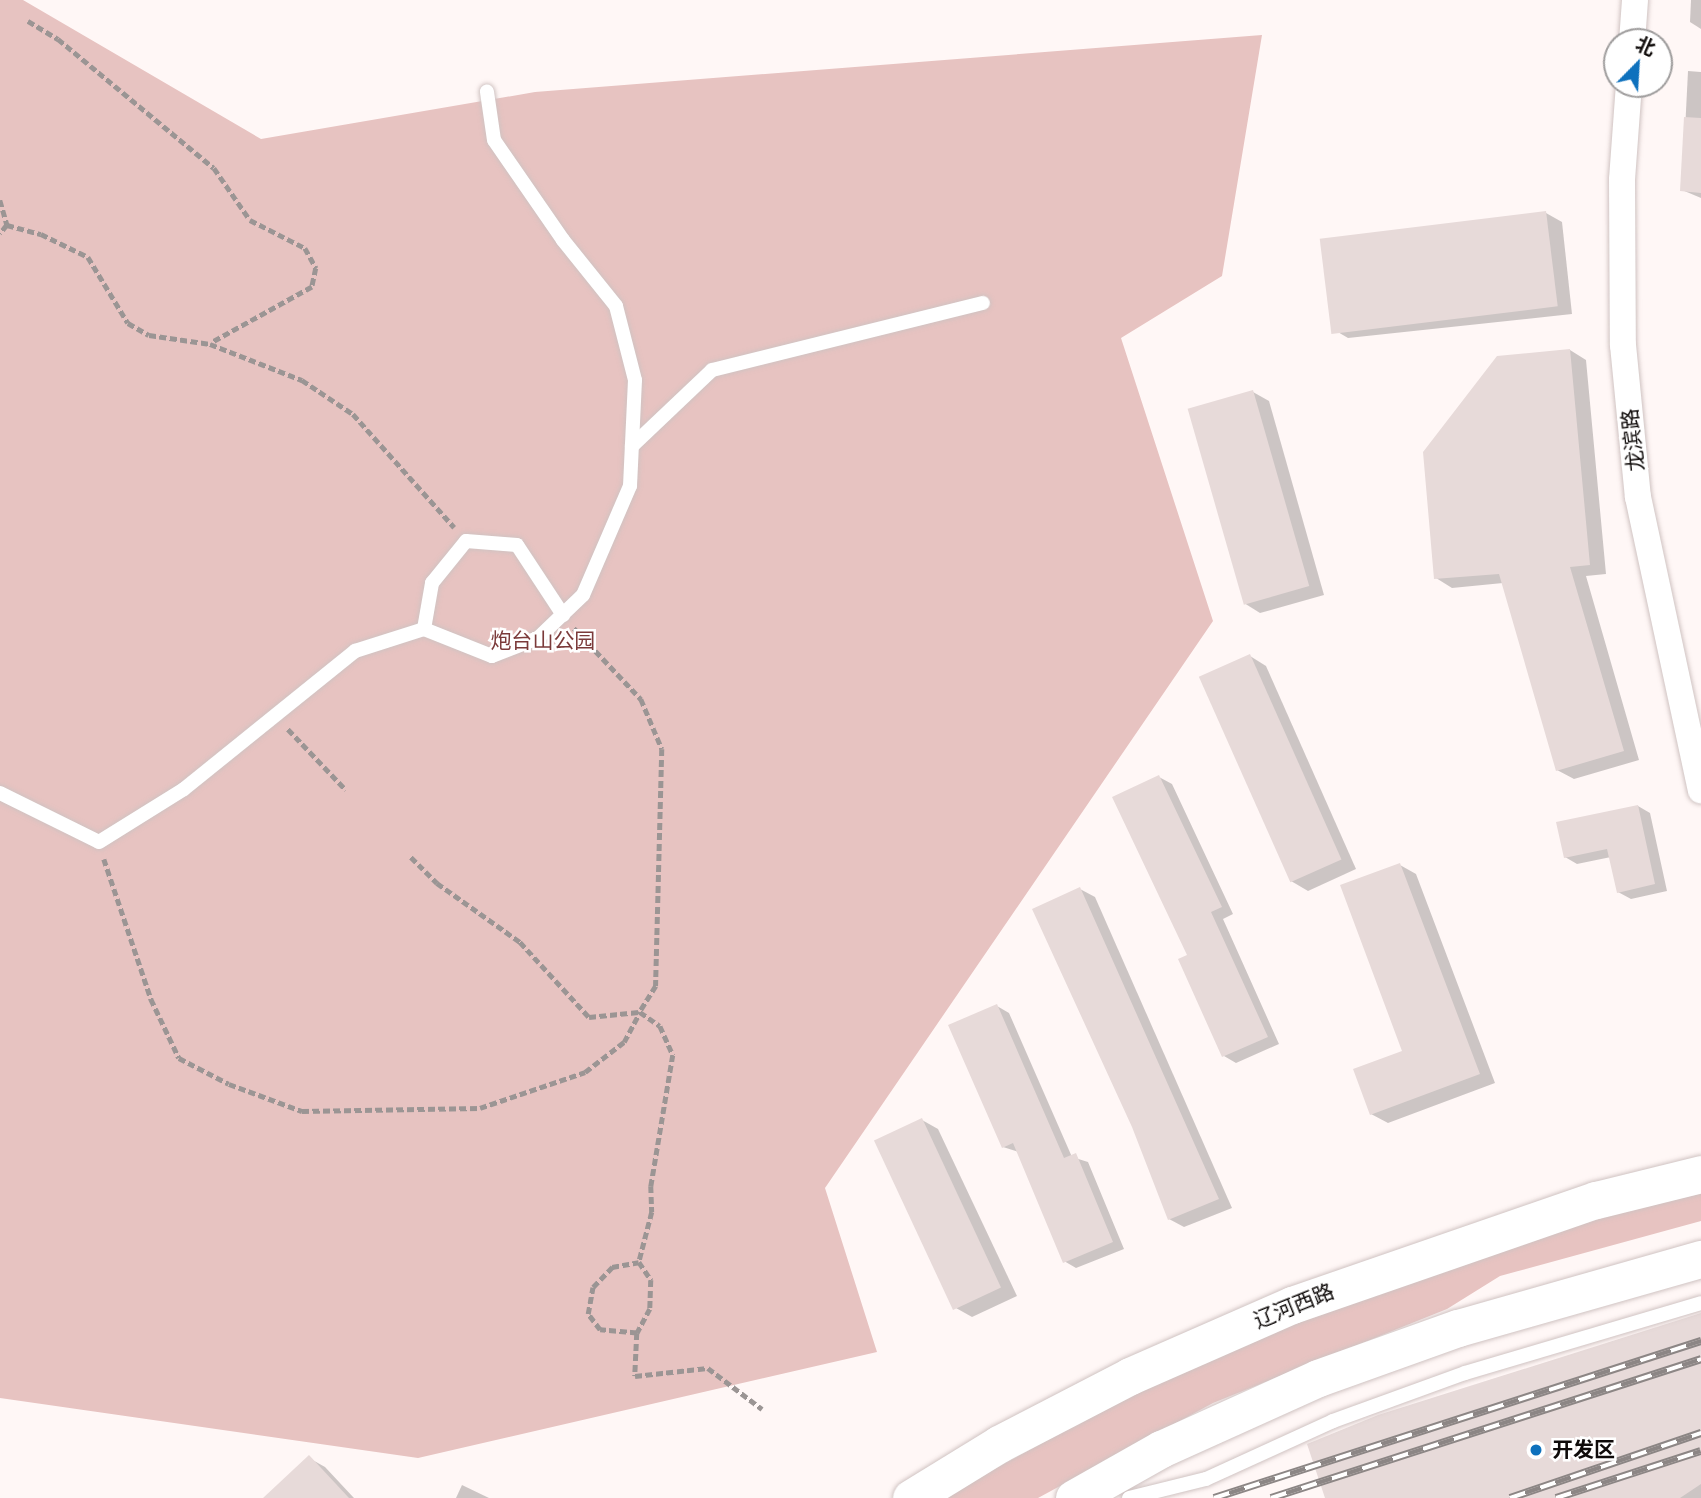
<!DOCTYPE html>
<html>
<head>
<meta charset="utf-8">
<style>
	body { margin:0 }
	#map { position:relative; width:1701px; height:1498px; overflow:hidden; background:#fff7f6; font-family:"Public Sans","Noto Sans SC",sans-serif }
	div>[style] { position:absolute }
	[style*='--x'] { left:calc(var(--x)*1px); top:calc(var(--y)*1px); width:calc(var(--w)*1px); rotate:calc(var(--a)*1deg) }
	.green>* { inset:0; background:#e7c3c1 }
	.shadow>* { inset:0; background:#0003 }
	.building>* { inset:0; background:#e7dad9; transform-origin:0 0 }
	.path>* { height:4.5px; margin-top:-2.25px; transform-origin:0; background:repeating-linear-gradient(90deg,#9b9594 0 7px,transparent 0 10.5px) }
	.roads { filter:drop-shadow(0 0 2px #d0c3c2) drop-shadow(0 0 2px #d0c3c2) }
	.lane>* { height:14px; margin:-7px; padding:0 7px; transform-origin:7px; border-radius:7px; background:#fff }
	.street>* { height:26px; margin:-13px; padding:0 13px; transform-origin:13px; border-radius:13px; background:#fff }
	.secondary>* { height:37px; margin:-18.5px; padding:0 18.5px; transform-origin:18.5px; border-radius:18.5px; background:#fff }
	.rail>* { height:8px; margin-top:-4px; transform-origin:0; background:repeating-linear-gradient(90deg,#fff 0 16px,#8c8685 0 32px); box-sizing:border-box; border-block:2px solid #8c8685 }
	.dots>* { width:19px; height:19px; translate:-50% -50%; box-sizing:border-box; border:4px solid #fff; border-radius:50% }
	span { translate:-50% -50%; white-space:nowrap; text-align:center; line-height:1.15; -webkit-text-stroke:5px #fff; paint-order:stroke }
	.street-label { font-size:21px; color:#0f0b0a }
	.park-label { font-size:21px; color:#7b3a3a }
	.poi-label { font-size:21px; color:#0f0b0a; font-weight:700 }
	.left { translate:0 -50%; text-align:left }
	.north { position:absolute; left:1603px; top:28px; width:70px; height:70px; box-sizing:border-box; background:#fff; border:2px solid #9f9d9d; border-radius:50%; rotate:24deg; font-size:19px; font-weight:700; line-height:28px; text-align:center; color:#0f0b0a }
	.north::after { content:''; display:block; margin:auto; width:24px; height:32px; background:#0e71bd; clip-path:polygon(50% 0,100% 100%,50% 72%,0 100%) }
</style>
</head>
<body>
<div id="map">
	<div class="green">
		<i style="clip-path:polygon(0 0,23px 0,261px 139px,535px 92px,1262px 35px,1222px 276px,1121px 338px,1213px 621px,825px 1188px,877px 1352px,418px 1458px,0 1398px)"></i>
		<i style="clip-path:polygon(1701px 1188px,1701px 1221px,1500px 1276px,1447px 1309px,1213px 1403px,1038px 1498px,941px 1498px,1127px 1397px,1267px 1333px,1488px 1249px)"></i>
	</div>
	<div class="shadow">
		<i style="clip-path:polygon(1691px 0,1701px 0,1701px 29px,1690px 22px)"></i>
		<i style="clip-path:polygon(1688px 71px,1701px 72px,1701px 198px,1682px 190px)"></i>
		<i style="clip-path:polygon(1546px 213px,1562px 222px,1572px 314px,1348px 338px,1331px 328px)"></i>
		<i style="clip-path:polygon(1570px 350px,1586px 360px,1606px 574px,1586px 576px,1639px 760px,1574px 779px,1557px 770px,1503px 583px,1452px 588px,1436px 578px)"></i>
		<i style="clip-path:polygon(1253px 392px,1269px 401px,1324px 595px,1260px 613px,1244px 603px)"></i>
		<i style="clip-path:polygon(1250px 656px,1266px 666px,1356px 869px,1308px 891px,1291px 881px)"></i>
		<i style="clip-path:polygon(1159px 777px,1172px 784px,1233px 914px,1223px 919px,1279px 1044px,1236px 1063px,1224px 1056px,1189px 956px)"></i>
		<i style="clip-path:polygon(1638px 806px,1650px 813px,1667px 891px,1631px 899px,1618px 892px,1611px 857px,1577px 864px,1565px 857px)"></i>
		<i style="clip-path:polygon(1400px 865px,1416px 874px,1495px 1083px,1388px 1123px,1371px 1114px,1405px 1052px)"></i>
		<i style="clip-path:polygon(1080px 889px,1095px 897px,1232px 1208px,1184px 1227px,1169px 1219px)"></i>
		<i style="clip-path:polygon(997px 1006px,1009px 1013px,1072px 1157px,1088px 1162px,1124px 1249px,1076px 1268px,1064px 1261px,1019px 1152px,1003px 1147px)"></i>
		<i style="clip-path:polygon(922px 1120px,938px 1129px,1017px 1296px,972px 1317px,956px 1308px)"></i>
		<i style="clip-path:polygon(1701px 1315px,1701px 1498px,1327px 1498px)"></i>
		<i style="clip-path:polygon(309px 1458px,325px 1467px,354px 1498px,266px 1498px)"></i>
		<i style="clip-path:polygon(462px 1485px,489px 1498px,456px 1498px)"></i>
	</div>
	<div class="building">
		<i style="clip-path:polygon(1684px 117px,1701px 118px,1701px 193px,1680px 191px)"></i>
		<i style="left:1546px;top:211px;width:96px;height:228px;rotate:83deg"></i>
		<i style="clip-path:polygon(1570px 349px,1590px 565px,1570px 567px,1624px 751px,1556px 771px,1499px 574px,1434px 579px,1423px 452px,1497px 356px)"></i>
		<i style="left:1253px;top:390px;width:204px;height:68px;rotate:74deg"></i>
		<i style="left:1250px;top:654px;width:225px;height:56px;rotate:66deg"></i>
		<i style="clip-path:polygon(1159px 775px,1222px 907px,1211px 912px,1268px 1037px,1222px 1057px,1178px 959px,1187px 955px,1112px 797px)"></i>
		<i style="clip-path:polygon(1638px 805px,1655px 884px,1617px 893px,1607px 849px,1564px 858px,1556px 822px)"></i>
		<i style="clip-path:polygon(1400px 863px,1480px 1074px,1370px 1115px,1353px 1069px,1402px 1051px,1340px 885px)"></i>
		<i style="clip-path:polygon(1080px 887px,1219px 1199px,1168px 1220px,1132px 1127px,1032px 909px)"></i>
		<i style="clip-path:polygon(997px 1004px,1064px 1158px,1076px 1153px,1113px 1242px,1063px 1263px,1013px 1143px,1002px 1148px,948px 1025px)"></i>
		<i style="left:922px;top:1118px;width:187px;height:53px;rotate:65deg"></i>
		<i style="clip-path:polygon(1701px 1313px,1701px 1484px,1680px 1498px,1325px 1498px,1307px 1444px,1378px 1415px)"></i>
		<i style="clip-path:polygon(309px 1455px,349px 1498px,263px 1498px)"></i>
	</div>
	<div class="path">
		<i style="--x:28;--y:21;--w:35;--a:31"></i>
		<i style="--x:58;--y:39;--w:202;--a:39.6"></i>
		<i style="--x:214;--y:168;--w:63;--a:55.3"></i>
		<i style="--x:250;--y:220;--w:62;--a:27"></i>
		<i style="--x:305;--y:248;--w:23;--a:61"></i>
		<i style="--x:316;--y:268;--w:19;--a:102"></i>
		<i style="--x:312;--y:287;--w:115;--a:151"></i>
		<i style="--x:0;--y:200;--w:26;--a:74"></i>
		<i style="--x:7;--y:225;--w:11;--a:128"></i>
		<i style="--x:7;--y:225;--w:35;--a:15"></i>
		<i style="--x:41;--y:234;--w:52;--a:26.1"></i>
		<i style="--x:88;--y:257;--w:77;--a:58.8"></i>
		<i style="--x:128;--y:323;--w:24;--a:30"></i>
		<i style="--x:149;--y:335;--w:62;--a:8.4"></i>
		<i style="--x:210;--y:344;--w:99;--a:21.4"></i>
		<i style="--x:302;--y:380;--w:61;--a:33.7"></i>
		<i style="--x:353;--y:414;--w:152;--a:48.2"></i>
		<i style="--x:574;--y:628;--w:98;--a:46.7"></i>
		<i style="--x:641;--y:699;--w:54;--a:67.2"></i>
		<i style="--x:662;--y:749;--w:237;--a:91.5"></i>
		<i style="--x:656;--y:986;--w:31;--a:122"></i>
		<i style="--x:640;--y:1012;--w:24;--a:35"></i>
		<i style="--x:660;--y:1026;--w:32;--a:66"></i>
		<i style="--x:673;--y:1055;--w:133;--a:99.5"></i>
		<i style="--x:651;--y:1186;--w:26;--a:88"></i>
		<i style="--x:652;--y:1212;--w:52;--a:104.6"></i>
		<i style="--x:639;--y:1262;--w:22;--a:56"></i>
		<i style="--x:651;--y:1280;--w:29;--a:92"></i>
		<i style="--x:650;--y:1309;--w:27;--a:118"></i>
		<i style="--x:637;--y:1333;--w:43;--a:92.7"></i>
		<i style="--x:635;--y:1376;--w:73;--a:-6.3"></i>
		<i style="--x:708;--y:1368;--w:68;--a:37.2"></i>
		<i style="--x:288;--y:729;--w:84;--a:46.4"></i>
		<i style="--x:411;--y:857;--w:37;--a:45"></i>
		<i style="--x:437;--y:883;--w:102;--a:35.4"></i>
		<i style="--x:520;--y:942;--w:102;--a:47.4"></i>
		<i style="--x:589;--y:1017;--w:50;--a:-5.7"></i>
		<i style="--x:104;--y:859;--w:148;--a:71.4"></i>
		<i style="--x:151;--y:999;--w:65;--a:64.6"></i>
		<i style="--x:179;--y:1058;--w:56;--a:27.5"></i>
		<i style="--x:229;--y:1084;--w:78;--a:20.3"></i>
		<i style="--x:302;--y:1111;--w:178;--a:-1"></i>
		<i style="--x:480;--y:1108;--w:111;--a:-18.9"></i>
		<i style="--x:585;--y:1072;--w:49;--a:-37.6"></i>
		<i style="--x:624;--y:1042;--w:34;--a:-62"></i>
		<i style="--x:637;--y:1333;--w:37;--a:-175"></i>
		<i style="--x:600;--y:1330;--w:20;--a:-127"></i>
		<i style="--x:588;--y:1314;--w:27;--a:-80"></i>
		<i style="--x:593;--y:1287;--w:28;--a:-46"></i>
		<i style="--x:612;--y:1267;--w:27;--a:-10"></i>
	</div>
	<div class="roads">
		<div class="lane">
			<i style="--x:632;--y:446;--w:110;--a:-43.5"></i>
			<i style="--x:712;--y:370;--w:279;--a:-13.9"></i>
			<i style="--x:424;--y:629;--w:47;--a:-80.1"></i>
			<i style="--x:432;--y:583;--w:54;--a:-51"></i>
			<i style="--x:466;--y:541;--w:51;--a:4.5"></i>
			<i style="--x:517;--y:545;--w:84;--a:56.7"></i>
			<i style="--x:0;--y:793;--w:110;--a:26.3"></i>
			<i style="--x:99;--y:842;--w:100;--a:-31.9"></i>
			<i style="--x:184;--y:789;--w:220;--a:-38.9"></i>
			<i style="--x:355;--y:651;--w:72;--a:-17.7"></i>
			<i style="--x:424;--y:629;--w:73;--a:21.7"></i>
			<i style="--x:492;--y:656;--w:49;--a:-21.4"></i>
			<i style="--x:538;--y:638;--w:62;--a:-43.7"></i>
			<i style="--x:583;--y:595;--w:119;--a:-66.7"></i>
			<i style="--x:630;--y:486;--w:106;--a:-87.3"></i>
			<i style="--x:635;--y:380;--w:76;--a:-104.4"></i>
			<i style="--x:616;--y:306;--w:85;--a:-128.8"></i>
			<i style="--x:563;--y:240;--w:121;--a:-124.6"></i>
			<i style="--x:494;--y:140;--w:49;--a:-98.3"></i>
			<i style="--x:1129;--y:1498;--w:79;--a:-13.9"></i>
			<i style="--x:1206;--y:1479;--w:140;--a:-24.5"></i>
			<i style="--x:1333;--y:1421;--w:140;--a:-20"></i>
			<i style="--x:1465;--y:1373;--w:246;--a:-16.5"></i>
		</div>
		<div class="street">
			<i style="--x:1632;--y:42;--w:42;--a:-85.9"></i>
			<i style="--x:1629;--y:84;--w:96;--a:94.2"></i>
			<i style="--x:1622;--y:180;--w:165;--a:89.7"></i>
			<i style="--x:1623;--y:345;--w:153;--a:84.4"></i>
			<i style="--x:1638;--y:497;--w:300;--a:77.9"></i>
		</div>
		<div class="secondary">
			<i style="--x:911;--y:1498;--w:103;--a:-31.5"></i>
			<i style="--x:999;--y:1444;--w:148;--a:-27.4"></i>
			<i style="--x:1130;--y:1376;--w:177;--a:-23.7"></i>
			<i style="--x:1292;--y:1305;--w:322;--a:-19.1"></i>
			<i style="--x:1596;--y:1200;--w:108;--a:-13.9"></i>
			<i style="--x:1074;--y:1498;--w:100;--a:-29.4"></i>
			<i style="--x:1161;--y:1449;--w:172;--a:-24.3"></i>
			<i style="--x:1318;--y:1378;--w:149;--a:-19.7"></i>
			<i style="--x:1458;--y:1328;--w:253;--a:-15.9"></i>
		</div>
	</div>
	<div class="rail">
		<i style="--x:1214;--y:1498;--w:512;--a:-17.87"></i>
		<i style="--x:1271;--y:1498;--w:452;--a:-17.9"></i>
		<i style="--x:1510;--y:1498;--w:202;--a:-18.8"></i>
		<i style="--x:1556;--y:1498;--w:152;--a:-18"></i>
	</div>
	<div class="dots">
		<i style="left:1536px;top:1450px;background:#0e71bd"></i>
	</div>
	<div class="street-label">
		<span style="left:1633px;top:440px;rotate:-96deg">龙滨路</span>
		<span style="left:1294px;top:1306px;rotate:-22deg">辽河西路</span>
	</div>
	<div class="park-label">
		<span style="left:543px;top:641px">炮台山公园</span>
	</div>
	<div class="poi-label">
		<span class="left" style="left:1552px;top:1450px">开发区</span>
	</div>
	<div class="north">北</div>
</div>
</body>
</html>
